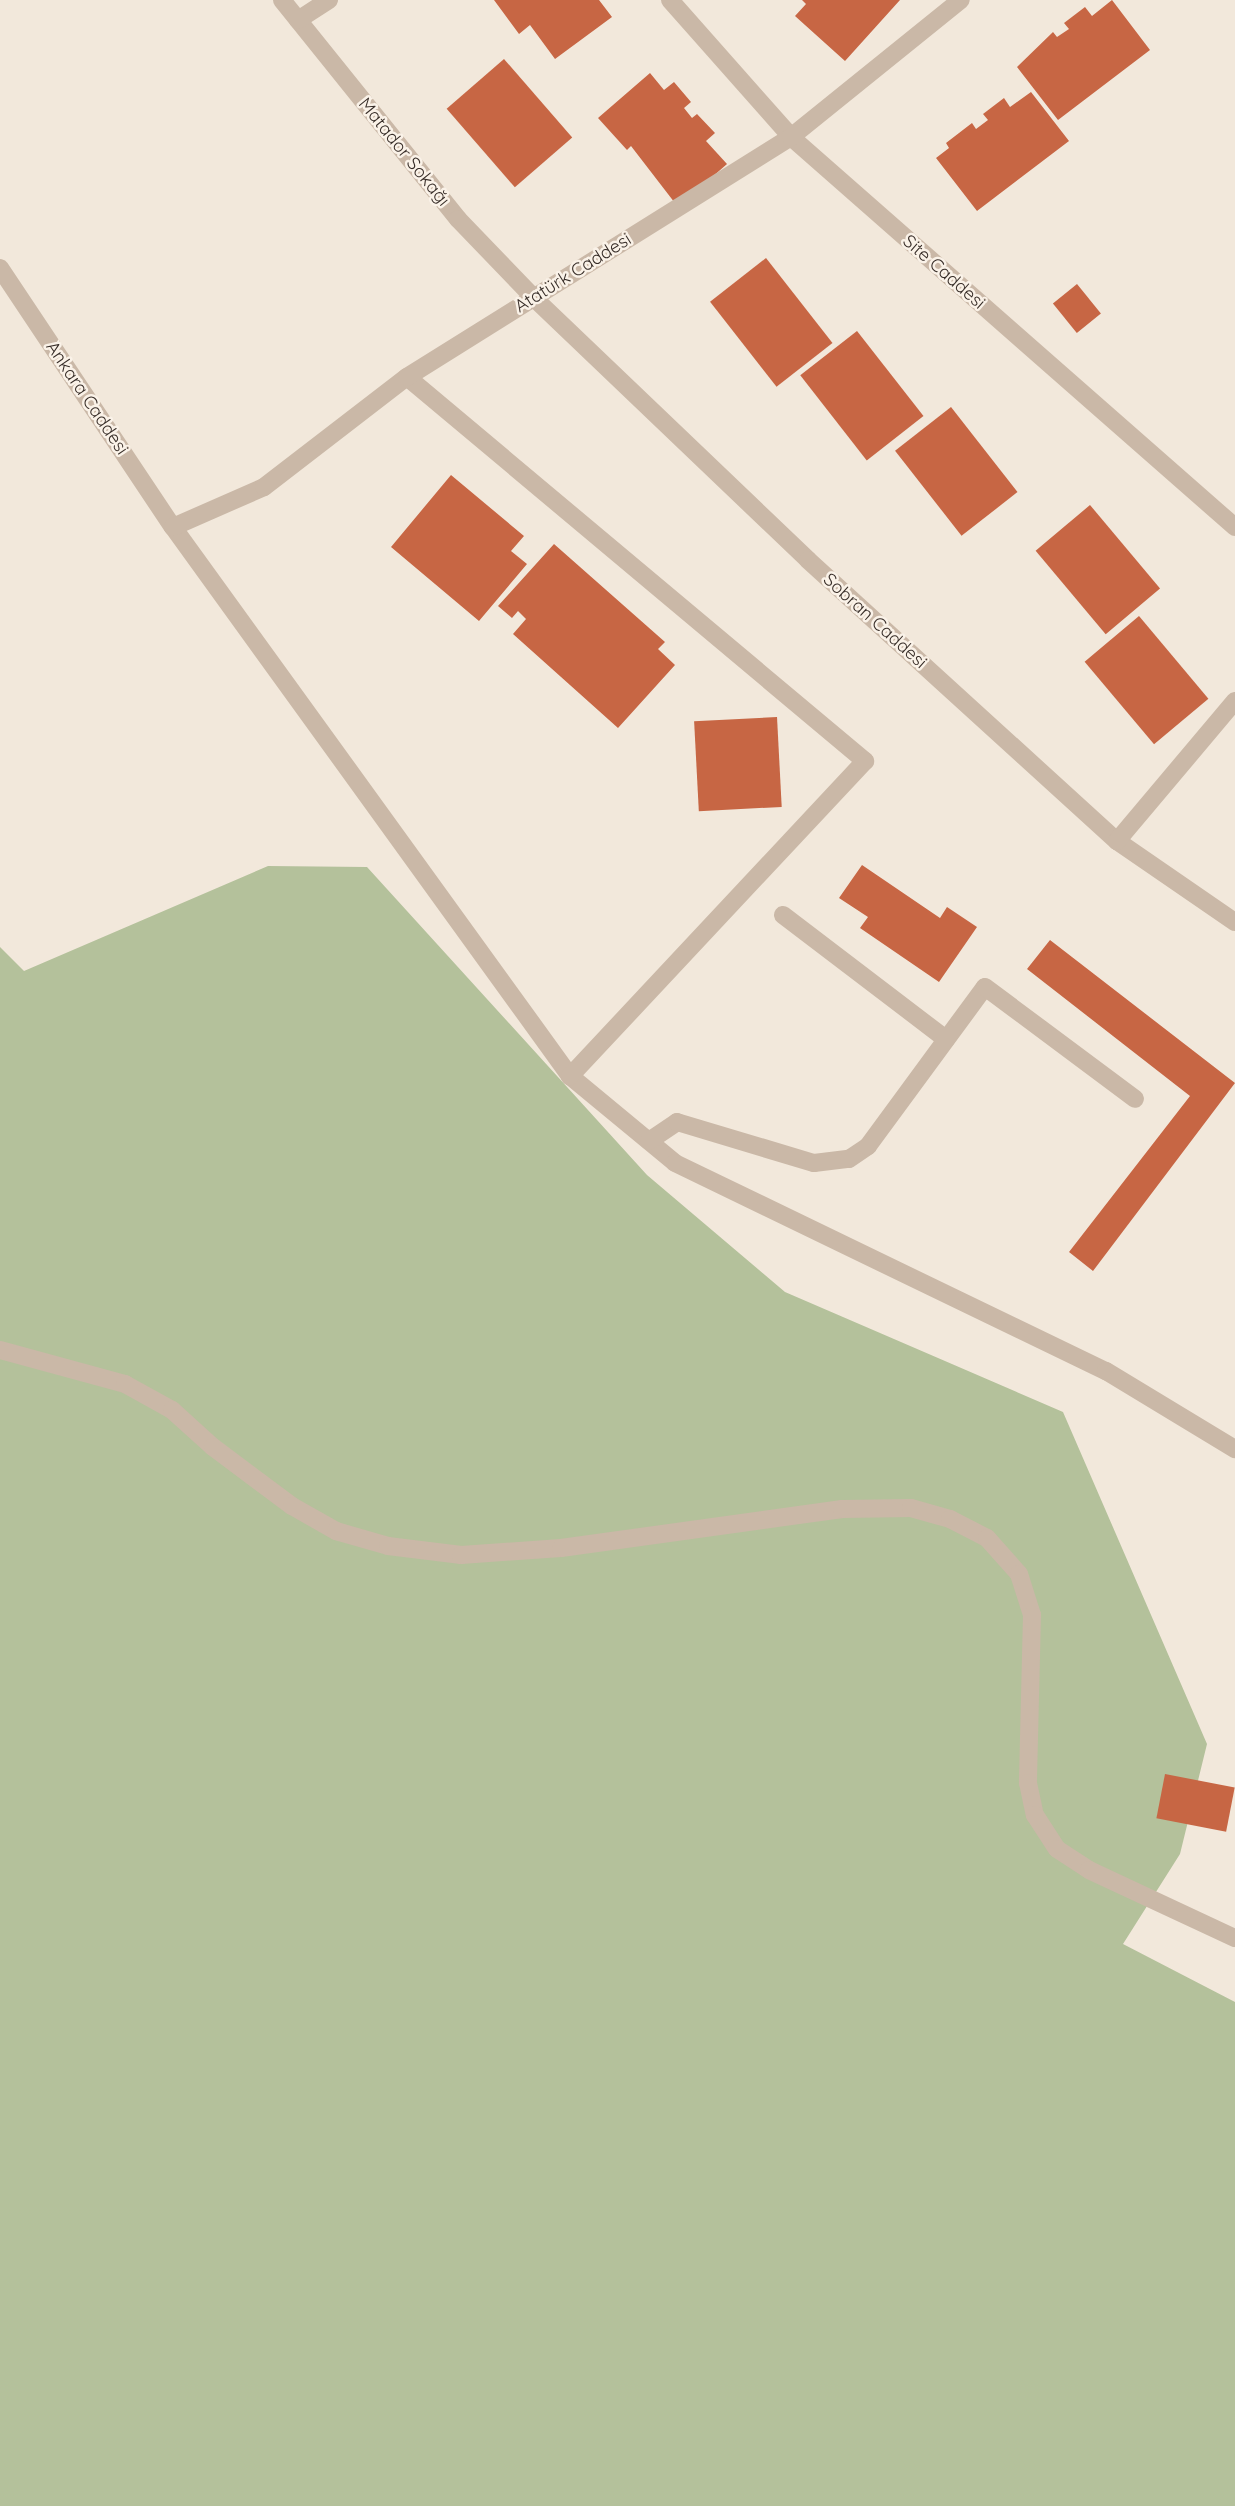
<!DOCTYPE html>
<html>
<head>
<meta charset="utf-8">
<style>
	body { margin:0 }
	#map { position:relative; width:1235px; height:2506px; overflow:hidden; background:#f2e8db; font-family:Quicksand,sans-serif }
	div>[style] { position:absolute }
	[style*='--x'] { left:calc(var(--x)*1px); top:calc(var(--y)*1px); width:calc(var(--w)*1px); rotate:calc(var(--a)*1deg) }
	.green>* { inset:0; background:#b4c19b }
	.building>* { inset:0; background:#c76644; transform-origin:0 0 }
	.minor>* { height:18px; margin:-9px; padding:0 9px; transform-origin:9px; border-radius:9px; background:#cab8a7 }
	span { translate:-50% -50%; white-space:nowrap; text-align:center; line-height:1.15; -webkit-text-stroke:5px #faf2e8; paint-order:stroke }
	.street-label { font-size:18px; color:#372d28 }
</style>
</head>
<body>
<div id="map">
	<div class="green">
		<i style="clip-path:polygon(268px 866px,367px 867px,647px 1175px,785px 1292px,1063px 1412px,1207px 1744px,1180px 1854px,1123px 1944px,1235px 2002px,1235px 2506px,0 2506px,0 947px,24px 971px)"></i>
	</div>
	<div class="building">
		<i style="clip-path:polygon(494px 0,599px 0,612px 17px,555px 59px,530px 25px,519px 34px)"></i>
		<i style="clip-path:polygon(802px 0,900px 0,845px 61px,795px 16px,806px 4px)"></i>
		<i style="clip-path:polygon(1112px 0,1150px 50px,1058px 120px,1017px 67px,1053px 32px,1057px 37px,1069px 29px,1064px 23px,1085px 7px,1092px 16px)"></i>
		<i style="left:504px;top:59px;width:104px;height:76px;rotate:49deg"></i>
		<i style="clip-path:polygon(650px 73px,664px 90px,674px 82px,691px 102px,684px 108px,692px 118px,697px 114px,715px 133px,706px 141px,727px 164px,678px 207px,631px 146px,627px 150px,598px 118px)"></i>
		<i style="clip-path:polygon(1031px 92px,1069px 141px,977px 211px,936px 158px,949px 148px,946px 143px,972px 123px,976px 129px,988px 120px,983px 114px,1004px 98px,1010px 107px)"></i>
		<i style="left:766px;top:258px;width:108px;height:71px;rotate:52deg"></i>
		<i style="left:1077px;top:284px;width:38px;height:31px;rotate:51deg"></i>
		<i style="left:857px;top:331px;width:108px;height:72px;rotate:52deg"></i>
		<i style="left:951px;top:407px;width:108px;height:71px;rotate:52deg"></i>
		<i style="clip-path:polygon(451px 475px,524px 536px,511px 551px,527px 564px,479px 621px,391px 547px)"></i>
		<i style="left:1090px;top:505px;width:109px;height:71px;rotate:50deg"></i>
		<i style="clip-path:polygon(554px 544px,665px 642px,658px 649px,675px 665px,618px 728px,513px 634px,526px 619px,518px 611px,512px 618px,498px 606px)"></i>
		<i style="left:1139px;top:616px;width:108px;height:71px;rotate:50deg"></i>
		<i style="left:777px;top:717px;width:90px;height:83px;rotate:87deg"></i>
		<i style="clip-path:polygon(862px 865px,940px 918px,947px 907px,977px 927px,939px 982px,860px 928px,868px 917px,839px 898px)"></i>
		<i style="clip-path:polygon(1050px 940px,1235px 1083px,1093px 1271px,1069px 1252px,1190px 1096px,1027px 969px)"></i>
		<i style="left:1165px;top:1774px;width:71px;height:45px;rotate:11deg"></i>
	</div>
	<div class="minor">
		<i style="--x:282;--y:0;--w:281;--a:51.2"></i>
		<i style="--x:458;--y:219;--w:110;--a:46.1"></i>
		<i style="--x:534;--y:298;--w:379;--a:43.7"></i>
		<i style="--x:808;--y:560;--w:418;--a:42.3"></i>
		<i style="--x:1117;--y:841;--w:143;--a:34.5"></i>
		<i style="--x:670;--y:0;--w:183;--a:48.5"></i>
		<i style="--x:791;--y:137;--w:591;--a:41.3"></i>
		<i style="--x:298;--y:20;--w:37;--a:-33"></i>
		<i style="--x:0;--y:268;--w:311;--a:56.3"></i>
		<i style="--x:173;--y:527;--w:678;--a:54.13"></i>
		<i style="--x:570;--y:1076;--w:136;--a:39.6"></i>
		<i style="--x:675;--y:1163;--w:479;--a:25.8"></i>
		<i style="--x:1106;--y:1371;--w:151;--a:31.2"></i>
		<i style="--x:407;--y:377;--w:598;--a:39.98"></i>
		<i style="--x:865;--y:761;--w:432;--a:133.1"></i>
		<i style="--x:173;--y:527;--w:99;--a:-23.7"></i>
		<i style="--x:264;--y:487;--w:180;--a:-37.6"></i>
		<i style="--x:407;--y:377;--w:453;--a:-32"></i>
		<i style="--x:791;--y:137;--w:218;--a:-38.9"></i>
		<i style="--x:1117;--y:841;--w:183;--a:-49.9"></i>
		<i style="--x:783;--y:915;--w:205;--a:37.3"></i>
		<i style="--x:649;--y:1141;--w:34;--a:-34"></i>
		<i style="--x:677;--y:1122;--w:143;--a:16.7"></i>
		<i style="--x:814;--y:1163;--w:35;--a:-7"></i>
		<i style="--x:849;--y:1159;--w:23;--a:-34"></i>
		<i style="--x:868;--y:1146;--w:197;--a:-53.7"></i>
		<i style="--x:985;--y:987;--w:187;--a:36.7"></i>
		<i style="--x:0;--y:1350;--w:130;--a:15.2"></i>
		<i style="--x:125;--y:1384;--w:54;--a:29"></i>
		<i style="--x:172;--y:1410;--w:55;--a:42.1"></i>
		<i style="--x:213;--y:1447;--w:99;--a:36.8"></i>
		<i style="--x:292;--y:1506;--w:51;--a:29.6"></i>
		<i style="--x:336;--y:1531;--w:54;--a:16.1"></i>
		<i style="--x:388;--y:1546;--w:74;--a:7"></i>
		<i style="--x:461;--y:1555;--w:100;--a:-4"></i>
		<i style="--x:561;--y:1548;--w:284;--a:-7.9"></i>
		<i style="--x:842;--y:1509;--w:69;--a:-0.8"></i>
		<i style="--x:911;--y:1508;--w:41;--a:15.8"></i>
		<i style="--x:950;--y:1519;--w:42;--a:27.2"></i>
		<i style="--x:987;--y:1538;--w:48;--a:48.4"></i>
		<i style="--x:1019;--y:1574;--w:43;--a:72.4"></i>
		<i style="--x:1032;--y:1615;--w:168;--a:91.4"></i>
		<i style="--x:1028;--y:1783;--w:33;--a:78"></i>
		<i style="--x:1035;--y:1815;--w:40;--a:57.1"></i>
		<i style="--x:1057;--y:1849;--w:38;--a:33"></i>
		<i style="--x:1089;--y:1870;--w:161;--a:25"></i>
	</div>
	<div class="street-label">
		<span style="left:404px;top:152px;rotate:51deg">Matador Sokağı</span>
		<span style="left:944px;top:272px;rotate:41deg">Site Caddesi</span>
		<span style="left:573px;top:273px;rotate:-32deg">Atatürk Caddesi</span>
		<span style="left:87px;top:398px;rotate:56deg">Ankara Caddesi</span>
		<span style="left:875px;top:621px;rotate:42deg">Sobran Caddesi</span>
	</div>
</div>
</body>
</html>
